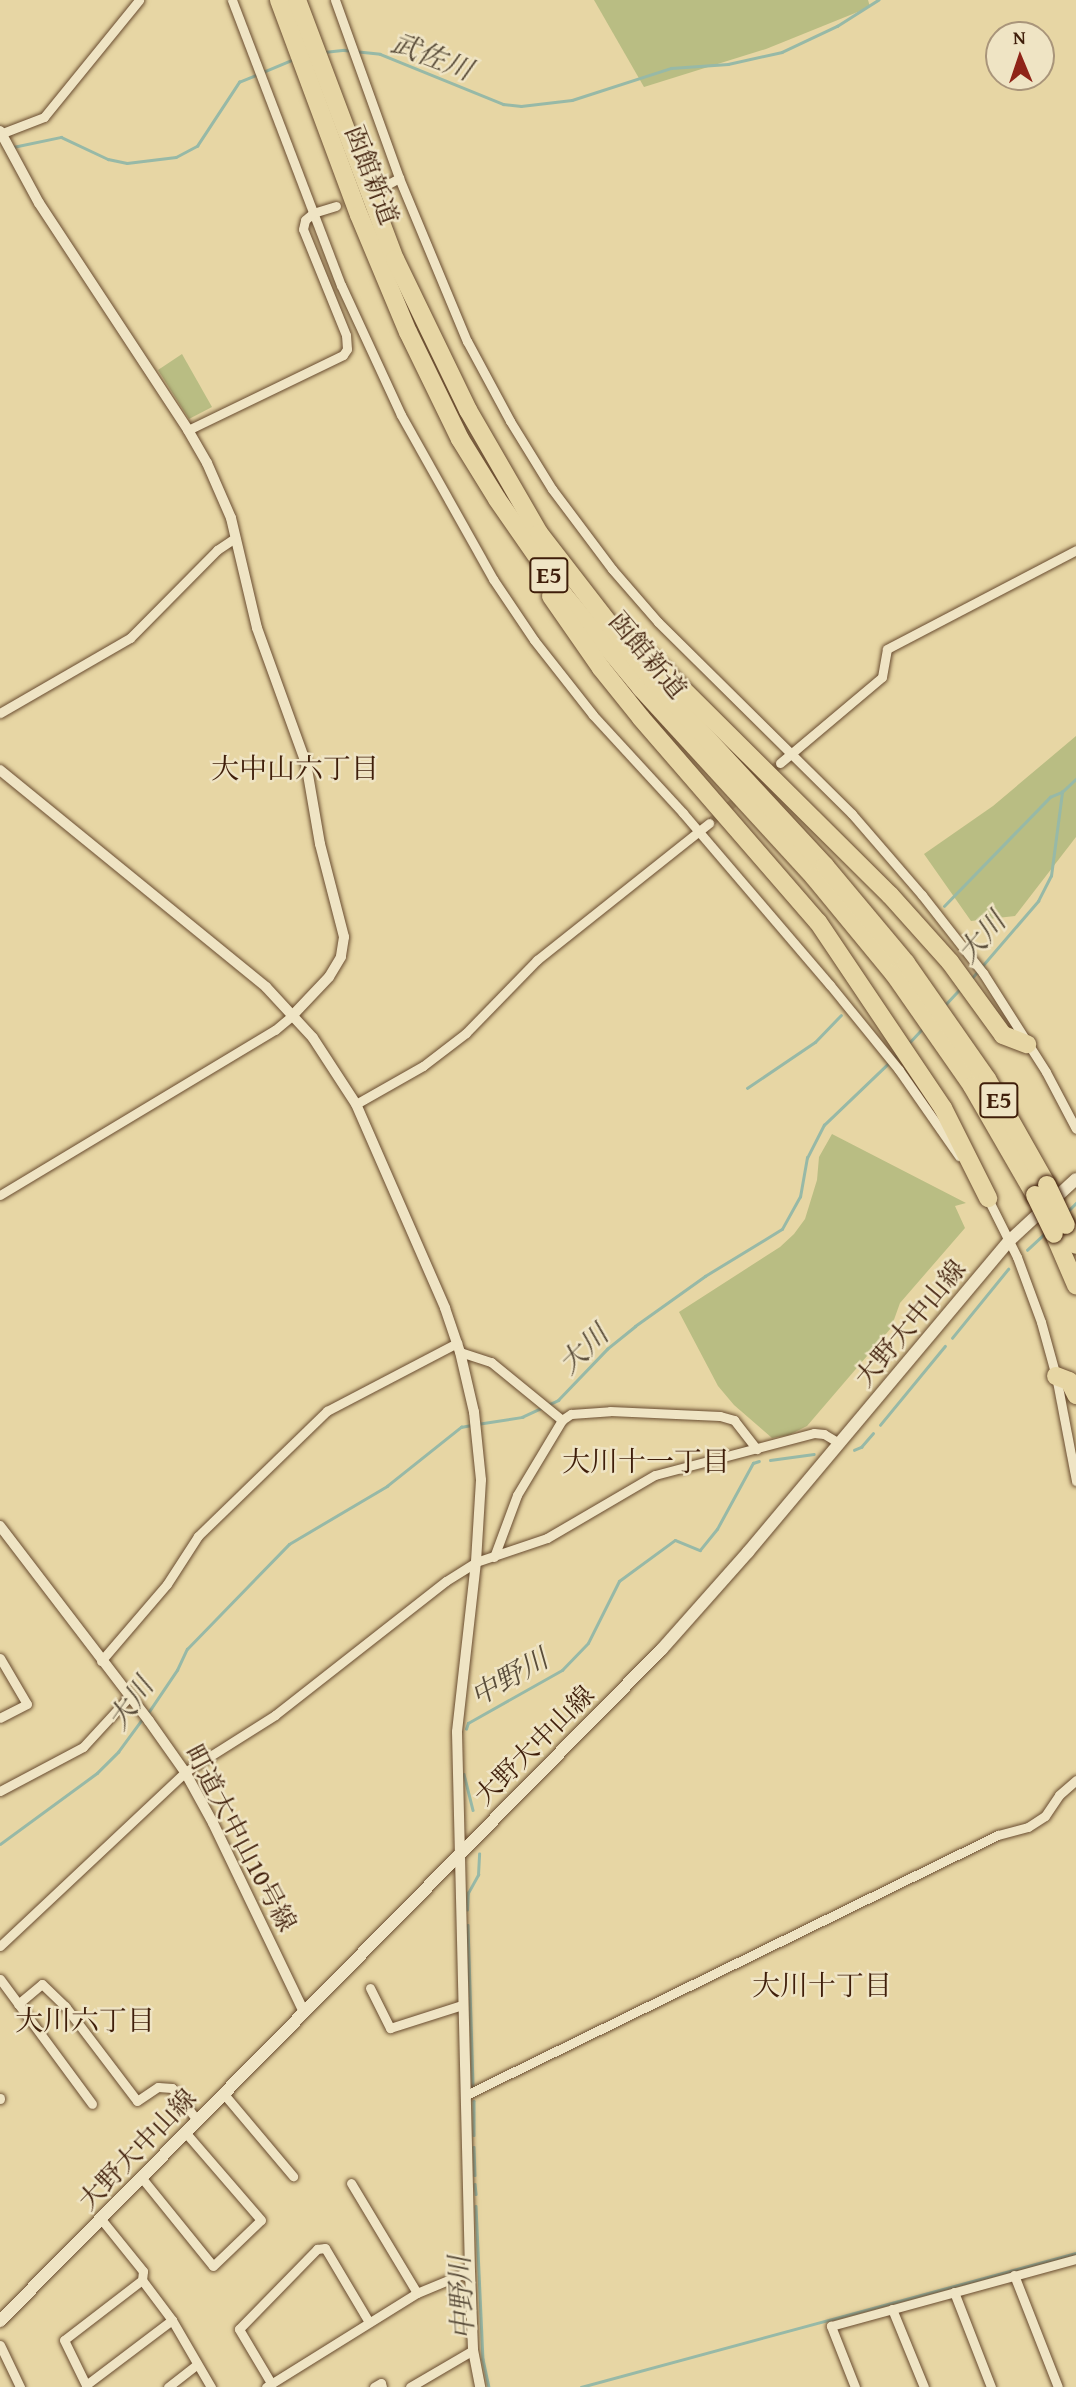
<!DOCTYPE html>
<html>
<head>
<meta charset="utf-8">
<style>
	body { margin:0 }
	#map { position:relative; width:1076px; height:2387px; overflow:hidden; background:#e7d6a4; font-family:"Gentium Book Plus","Noto Serif JP",serif }
	div>[style] { position:absolute }
	[style*='--x'] { left:calc(var(--x)*1px); top:calc(var(--y)*1px); width:calc(var(--w)*1px); rotate:calc(var(--a)*1deg) }
	.green>* { inset:0; background:#b9bd83 }
	.stream>* { height:2.5px; margin:-1.25px; padding:0 1.25px; transform-origin:1.25px; border-radius:1.25px; background:#97b9a7 }
	.minor-tunnel>* { height:9px; margin-top:-4.5px; transform-origin:0; background:repeating-linear-gradient(90deg,#c5b185 0 9px,transparent 0 13.5px) }
	.roads { filter:drop-shadow(0 0 2px #694c30) drop-shadow(0 0 2px #694c30) }
	.minor>* { height:9px; margin:-4.5px; padding:0 4.5px; transform-origin:4.5px; border-radius:4.5px; background:#efe4c4 }
	.tertiary>* { height:10px; margin:-5px; padding:0 5px; transform-origin:5px; border-radius:5px; background:#efe4c4 }
	.secondary>* { height:12px; margin:-6px; padding:0 6px; transform-origin:6px; border-radius:6px; background:#efe4c4 }
	.motorway>* { height:18px; margin:-9px; padding:0 9px; transform-origin:9px; border-radius:9px; background:#e7d6a4 }
	.bridges { filter:drop-shadow(0 0 2px #3f1e0a) drop-shadow(0 0 2px #3f1e0a) }
	.motorway-bridge>* { height:18px; margin:-9px; padding:0 9px; transform-origin:9px; border-radius:9px; background:#e7d6a4 }
	span { translate:-50% -50%; white-space:nowrap; text-align:center; line-height:1.15; -webkit-text-stroke:5px #efe4c4; paint-order:stroke }
	.shield-label span { padding:2px 5px; background:#efe4c4; border:2px solid; border-radius:5px; -webkit-text-stroke-width:0 }
	.shield-label { font-size:24px; color:#3f1e0a; font-weight:700 }
	.street-label { font-size:26px; color:#3f1e0a }
	.water-label { font-size:28px; color:#594c39; font-style:italic }
	.neighbourhood-label { font-size:28px; color:#3f1e0a }
	.north { position:absolute; left:985px; top:21px; width:70px; height:70px; box-sizing:border-box; background:#efe4c4; border:2px solid #a9957a; border-radius:50%; rotate:358deg; font-size:19px; font-weight:700; line-height:28px; text-align:center; color:#3f1e0a }
	.north::after { content:''; display:block; margin:auto; width:24px; height:32px; background:#8f2418; clip-path:polygon(50% 0,100% 100%,50% 72%,0 100%) }
</style>
</head>
<body>
<div id="map">
	<div class="green">
		<i style="clip-path:polygon(594px 0,868px 0,870px 7px,766px 49px,644px 87px)"></i>
		<i style="clip-path:polygon(182px 354px,212px 407px,189px 419px,158px 370px)"></i>
		<i style="clip-path:polygon(1076px 736px,1076px 837px,1015px 916px,971px 921px,924px 854px,993px 806px)"></i>
		<i style="clip-path:polygon(832px 1134px,966px 1203px,955px 1206px,965px 1228px,900px 1303px,891px 1328px,807px 1426px,789px 1435px,772px 1438px,734px 1405px,718px 1386px,679px 1312px,780px 1247px,794px 1234px,805px 1219px,817px 1180px,819px 1157px)"></i>
	</div>
	<div class="stream">
		<i style="--x:324;--y:52;--w:20;--a:-6"></i>
		<i style="--x:344;--y:50;--w:36;--a:6"></i>
		<i style="--x:380;--y:54;--w:133;--a:22.1"></i>
		<i style="--x:503;--y:104;--w:18;--a:6"></i>
		<i style="--x:521;--y:106;--w:51;--a:-6.7"></i>
		<i style="--x:572;--y:100;--w:104;--a:-17.9"></i>
		<i style="--x:671;--y:68;--w:57;--a:-4"></i>
		<i style="--x:728;--y:64;--w:55;--a:-12.5"></i>
		<i style="--x:782;--y:52;--w:61;--a:-25.3"></i>
		<i style="--x:837;--y:26;--w:49;--a:-32.4"></i>
		<i style="--x:13;--y:147;--w:49;--a:-11.8"></i>
		<i style="--x:61;--y:137;--w:52;--a:25.1"></i>
		<i style="--x:108;--y:159;--w:19;--a:12"></i>
		<i style="--x:127;--y:163;--w:49;--a:-7"></i>
		<i style="--x:176;--y:157;--w:24;--a:-28"></i>
		<i style="--x:197;--y:146;--w:77;--a:-56.7"></i>
		<i style="--x:239;--y:82;--w:60;--a:-22.7"></i>
		<i style="--x:944;--y:906;--w:152;--a:-45.8"></i>
		<i style="--x:1050;--y:797;--w:13;--a:-23"></i>
		<i style="--x:971;--y:979;--w:103;--a:-49.3"></i>
		<i style="--x:1038;--y:901;--w:28;--a:-63"></i>
		<i style="--x:1051;--y:876;--w:85;--a:-82.5"></i>
		<i style="--x:1062;--y:792;--w:19;--a:-43"></i>
		<i style="--x:944;--y:1006;--w:25;--a:-47"></i>
		<i style="--x:908;--y:1044;--w:21;--a:-47"></i>
		<i style="--x:747;--y:1088;--w:82;--a:-34.1"></i>
		<i style="--x:815;--y:1042;--w:37;--a:-46"></i>
		<i style="--x:1068;--y:1211;--w:11;--a:-45"></i>
		<i style="--x:1027;--y:1250;--w:26;--a:-43"></i>
		<i style="--x:952;--y:1338;--w:89;--a:-50.9"></i>
		<i style="--x:477;--y:1424;--w:46;--a:-8.8"></i>
		<i style="--x:522;--y:1417;--w:40;--a:-25"></i>
		<i style="--x:558;--y:1400;--w:71;--a:-46.1"></i>
		<i style="--x:607;--y:1349;--w:36;--a:-39"></i>
		<i style="--x:635;--y:1326;--w:86;--a:-35.5"></i>
		<i style="--x:705;--y:1276;--w:90;--a:-31.4"></i>
		<i style="--x:782;--y:1229;--w:37;--a:-61"></i>
		<i style="--x:800;--y:1197;--w:40;--a:-80"></i>
		<i style="--x:807;--y:1158;--w:37;--a:-63"></i>
		<i style="--x:824;--y:1125;--w:103;--a:-43.8"></i>
		<i style="--x:880;--y:1425;--w:102;--a:-50.6"></i>
		<i style="--x:854;--y:1450;--w:8;--a:-23"></i>
		<i style="--x:861;--y:1447;--w:18;--a:-49"></i>
		<i style="--x:770;--y:1460;--w:44;--a:-7.8"></i>
		<i style="--x:148;--y:1713;--w:52;--a:-56"></i>
		<i style="--x:177;--y:1670;--w:23;--a:-65"></i>
		<i style="--x:187;--y:1649;--w:146;--a:-45.8"></i>
		<i style="--x:289;--y:1544;--w:114;--a:-30.6"></i>
		<i style="--x:387;--y:1486;--w:95;--a:-38.6"></i>
		<i style="--x:461;--y:1427;--w:10;--a:-11"></i>
		<i style="--x:466;--y:1729;--w:6;--a:-72"></i>
		<i style="--x:468;--y:1723;--w:108;--a:-29.4"></i>
		<i style="--x:562;--y:1670;--w:37;--a:-46"></i>
		<i style="--x:588;--y:1643;--w:69;--a:-63.4"></i>
		<i style="--x:619;--y:1581;--w:69;--a:-36.2"></i>
		<i style="--x:675;--y:1540;--w:27;--a:22"></i>
		<i style="--x:700;--y:1550;--w:27;--a:-51"></i>
		<i style="--x:717;--y:1529;--w:75;--a:-61.4"></i>
		<i style="--x:753;--y:1463;--w:6;--a:-18"></i>
		<i style="--x:464;--y:1774;--w:37;--a:76"></i>
		<i style="--x:0;--y:1844;--w:120;--a:-36.2"></i>
		<i style="--x:97;--y:1773;--w:30;--a:-45"></i>
		<i style="--x:118;--y:1752;--w:42;--a:-53.7"></i>
		<i style="--x:467;--y:1910;--w:17;--a:-87"></i>
		<i style="--x:468;--y:1893;--w:21;--a:-61"></i>
		<i style="--x:478;--y:1875;--w:21;--a:-87"></i>
		<i style="--x:468;--y:1925;--w:160;--a:88.2"></i>
		<i style="--x:474;--y:2101;--w:34;--a:90"></i>
		<i style="--x:474;--y:2147;--w:28;--a:88"></i>
		<i style="--x:475;--y:2184;--w:10;--a:84"></i>
		<i style="--x:476;--y:2206;--w:153;--a:87.4"></i>
		<i style="--x:483;--y:2359;--w:29;--a:78"></i>
		<i style="--x:581;--y:2387;--w:513;--a:-15.15"></i>
	</div>
	<div class="minor-tunnel">
		<i style="--x:709;--y:823;--w:93;--a:-40.2"></i>
	</div>
	<div class="roads">
		<div class="minor">
			<i style="--x:232;--y:0;--w:305;--a:69.1"></i>
			<i style="--x:341;--y:285;--w:143;--a:65.2"></i>
			<i style="--x:401;--y:415;--w:188;--a:60.7"></i>
			<i style="--x:493;--y:579;--w:73;--a:56.1"></i>
			<i style="--x:534;--y:640;--w:95;--a:51.8"></i>
			<i style="--x:593;--y:715;--w:133;--a:47.4"></i>
			<i style="--x:683;--y:813;--w:226;--a:49.5"></i>
			<i style="--x:830;--y:985;--w:109;--a:50.9"></i>
			<i style="--x:899;--y:1070;--w:105;--a:55.1"></i>
			<i style="--x:335;--y:0;--w:189;--a:70.2"></i>
			<i style="--x:399;--y:178;--w:177;--a:67.4"></i>
			<i style="--x:467;--y:341;--w:91;--a:61.7"></i>
			<i style="--x:510;--y:421;--w:80;--a:58.3"></i>
			<i style="--x:552;--y:489;--w:100;--a:53.1"></i>
			<i style="--x:612;--y:569;--w:70;--a:49"></i>
			<i style="--x:658;--y:622;--w:273;--a:44.7"></i>
			<i style="--x:852;--y:814;--w:107;--a:49.2"></i>
			<i style="--x:922;--y:895;--w:99;--a:52"></i>
			<i style="--x:983;--y:973;--w:117;--a:57.5"></i>
			<i style="--x:1046;--y:1072;--w:64;--a:62.2"></i>
			<i style="--x:0;--y:134;--w:47;--a:-21.1"></i>
			<i style="--x:44;--y:117;--w:151;--a:-50.9"></i>
			<i style="--x:381;--y:188;--w:21;--a:-29"></i>
			<i style="--x:188;--y:430;--w:172;--a:-25.8"></i>
			<i style="--x:343;--y:355;--w:7;--a:-56"></i>
			<i style="--x:347;--y:349;--w:14;--a:-94"></i>
			<i style="--x:346;--y:335;--w:114;--a:-112.1"></i>
			<i style="--x:303;--y:229;--w:9;--a:-77"></i>
			<i style="--x:305;--y:220;--w:11;--a:-41"></i>
			<i style="--x:313;--y:213;--w:24;--a:-17"></i>
			<i style="--x:0;--y:713;--w:150;--a:-30"></i>
			<i style="--x:130;--y:638;--w:124;--a:-45.3"></i>
			<i style="--x:217;--y:550;--w:22;--a:-34"></i>
			<i style="--x:780;--y:763;--w:133;--a:-40.1"></i>
			<i style="--x:882;--y:677;--w:28;--a:-80"></i>
			<i style="--x:887;--y:649;--w:213;--a:-27.6"></i>
			<i style="--x:356;--y:1104;--w:77;--a:-29.6"></i>
			<i style="--x:423;--y:1066;--w:54;--a:-37.5"></i>
			<i style="--x:466;--y:1033;--w:102;--a:-45.8"></i>
			<i style="--x:537;--y:960;--w:220;--a:-38.5"></i>
			<i style="--x:0;--y:1195;--w:321;--a:-31"></i>
			<i style="--x:275;--y:1030;--w:23;--a:-40"></i>
			<i style="--x:987;--y:1197;--w:67;--a:63.4"></i>
			<i style="--x:1017;--y:1257;--w:69;--a:69.7"></i>
			<i style="--x:1041;--y:1322;--w:56;--a:74.5"></i>
			<i style="--x:1056;--y:1376;--w:107;--a:79.2"></i>
			<i style="--x:460;--y:1352;--w:33;--a:18"></i>
			<i style="--x:491;--y:1362;--w:92;--a:39.2"></i>
			<i style="--x:494;--y:1557;--w:66;--a:-69.6"></i>
			<i style="--x:517;--y:1495;--w:87;--a:-59"></i>
			<i style="--x:562;--y:1420;--w:11;--a:-34"></i>
			<i style="--x:571;--y:1414;--w:39;--a:-4"></i>
			<i style="--x:610;--y:1411;--w:110;--a:2.6"></i>
			<i style="--x:720;--y:1416;--w:15;--a:16"></i>
			<i style="--x:734;--y:1420;--w:37;--a:52"></i>
			<i style="--x:0;--y:1658;--w:53;--a:59.6"></i>
			<i style="--x:27;--y:1704;--w:30;--a:153"></i>
			<i style="--x:101;--y:1661;--w:101;--a:-49.4"></i>
			<i style="--x:167;--y:1584;--w:57;--a:-57.1"></i>
			<i style="--x:198;--y:1536;--w:180;--a:-44.1"></i>
			<i style="--x:327;--y:1411;--w:147;--a:-27.6"></i>
			<i style="--x:0;--y:1791;--w:94;--a:-27.9"></i>
			<i style="--x:83;--y:1747;--w:68;--a:-47.4"></i>
			<i style="--x:0;--y:1946;--w:254;--a:-43.2"></i>
			<i style="--x:185;--y:1772;--w:107;--a:-32.3"></i>
			<i style="--x:275;--y:1715;--w:217;--a:-38.1"></i>
			<i style="--x:446;--y:1581;--w:36;--a:-32"></i>
			<i style="--x:476;--y:1562;--w:75;--a:-18.7"></i>
			<i style="--x:547;--y:1538;--w:125;--a:-30.3"></i>
			<i style="--x:655;--y:1475;--w:164;--a:-14.8"></i>
			<i style="--x:814;--y:1433;--w:10;--a:6"></i>
			<i style="--x:824;--y:1434;--w:17;--a:31"></i>
			<i style="--x:0;--y:1979;--w:155;--a:53.6"></i>
			<i style="--x:370;--y:1988;--w:45;--a:63.4"></i>
			<i style="--x:390;--y:2028;--w:76;--a:-17.7"></i>
			<i style="--x:18;--y:2004;--w:31;--a:-40"></i>
			<i style="--x:42;--y:1984;--w:32;--a:44"></i>
			<i style="--x:65;--y:2006;--w:119;--a:52.8"></i>
			<i style="--x:137;--y:2101;--w:25;--a:-34"></i>
			<i style="--x:158;--y:2087;--w:14;--a:4"></i>
			<i style="--x:172;--y:2088;--w:41;--a:52"></i>
			<i style="--x:223;--y:2093;--w:109;--a:49.9"></i>
			<i style="--x:466;--y:2095;--w:592;--a:-26.05"></i>
			<i style="--x:998;--y:1835;--w:31;--a:-15"></i>
			<i style="--x:1028;--y:1827;--w:20;--a:-33"></i>
			<i style="--x:1045;--y:1816;--w:25;--a:-56"></i>
			<i style="--x:1059;--y:1795;--w:23;--a:-41"></i>
			<i style="--x:0;--y:2098;--w:1;--a:90"></i>
			<i style="--x:141;--y:2177;--w:114;--a:51"></i>
			<i style="--x:213;--y:2266;--w:66;--a:-43.8"></i>
			<i style="--x:261;--y:2220;--w:116;--a:-130.8"></i>
			<i style="--x:351;--y:2183;--w:128;--a:59"></i>
			<i style="--x:101;--y:2219;--w:67;--a:51.1"></i>
			<i style="--x:143;--y:2271;--w:9;--a:96"></i>
			<i style="--x:142;--y:2280;--w:50;--a:53.1"></i>
			<i style="--x:172;--y:2320;--w:78;--a:59.8"></i>
			<i style="--x:1014;--y:2275;--w:120;--a:68.6"></i>
			<i style="--x:142;--y:2280;--w:98;--a:142.4"></i>
			<i style="--x:64;--y:2340;--w:50;--a:63.9"></i>
			<i style="--x:86;--y:2385;--w:108;--a:-37.1"></i>
			<i style="--x:954;--y:2292;--w:102;--a:68.7"></i>
			<i style="--x:892;--y:2309;--w:84;--a:67.7"></i>
			<i style="--x:0;--y:2345;--w:47;--a:64.5"></i>
			<i style="--x:271;--y:2383;--w:63;--a:-120.7"></i>
			<i style="--x:239;--y:2329;--w:112;--a:-45.7"></i>
			<i style="--x:317;--y:2249;--w:8;--a:-7"></i>
			<i style="--x:325;--y:2248;--w:86;--a:59.3"></i>
			<i style="--x:168;--y:2387;--w:37;--a:-38"></i>
			<i style="--x:266;--y:2387;--w:178;--a:-31.9"></i>
			<i style="--x:417;--y:2293;--w:57;--a:-22.5"></i>
			<i style="--x:374;--y:2387;--w:8;--a:-30"></i>
			<i style="--x:381;--y:2383;--w:4;--a:76"></i>
			<i style="--x:410;--y:2387;--w:73;--a:-30.4"></i>
			<i style="--x:855;--y:2387;--w:66;--a:-111.5"></i>
			<i style="--x:831;--y:2326;--w:254;--a:-15.3"></i>
		</div>
		<div class="tertiary">
			<i style="--x:0;--y:131;--w:82;--a:61.6"></i>
			<i style="--x:39;--y:203;--w:272;--a:56.7"></i>
			<i style="--x:188;--y:430;--w:38;--a:60"></i>
			<i style="--x:207;--y:463;--w:60;--a:66.4"></i>
			<i style="--x:231;--y:518;--w:113;--a:76.7"></i>
			<i style="--x:257;--y:628;--w:144;--a:70.1"></i>
			<i style="--x:306;--y:763;--w:82;--a:80.2"></i>
			<i style="--x:320;--y:844;--w:96;--a:75.5"></i>
			<i style="--x:344;--y:937;--w:20;--a:99"></i>
			<i style="--x:341;--y:957;--w:23;--a:121"></i>
			<i style="--x:329;--y:977;--w:52;--a:133.5"></i>
			<i style="--x:0;--y:770;--w:343;--a:39.2"></i>
			<i style="--x:266;--y:987;--w:69;--a:47.3"></i>
			<i style="--x:313;--y:1038;--w:79;--a:56.9"></i>
			<i style="--x:356;--y:1104;--w:223;--a:66.4"></i>
			<i style="--x:445;--y:1308;--w:46;--a:71.2"></i>
			<i style="--x:460;--y:1352;--w:62;--a:76.9"></i>
			<i style="--x:474;--y:1412;--w:68;--a:84.1"></i>
			<i style="--x:481;--y:1480;--w:82;--a:93.5"></i>
			<i style="--x:476;--y:1562;--w:171;--a:96.4"></i>
			<i style="--x:457;--y:1732;--w:539;--a:88.62"></i>
			<i style="--x:470;--y:2271;--w:79;--a:87.8"></i>
			<i style="--x:473;--y:2350;--w:38;--a:79"></i>
			<i style="--x:0;--y:1526;--w:245;--a:52.6"></i>
			<i style="--x:149;--y:1721;--w:62;--a:54.8"></i>
			<i style="--x:185;--y:1772;--w:58;--a:61.2"></i>
			<i style="--x:213;--y:1823;--w:210;--a:64.3"></i>
		</div>
		<div class="secondary">
			<i style="--x:0;--y:2321;--w:943;--a:-45.43"></i>
			<i style="--x:662;--y:1649;--w:130;--a:-48.4"></i>
			<i style="--x:748;--y:1552;--w:406;--a:-50"></i>
			<i style="--x:1009;--y:1241;--w:91;--a:-42.8"></i>
		</div>
		<div class="motorway">
			<i style="--x:279;--y:0;--w:229;--a:69.6"></i>
			<i style="--x:359;--y:215;--w:127;--a:67.3"></i>
			<i style="--x:408;--y:332;--w:119;--a:64.1"></i>
			<i style="--x:460;--y:439;--w:70;--a:58.3"></i>
			<i style="--x:497;--y:499;--w:116;--a:55.2"></i>
			<i style="--x:563;--y:594;--w:122;--a:50.3"></i>
			<i style="--x:641;--y:688;--w:256;--a:47.5"></i>
			<i style="--x:814;--y:877;--w:126;--a:50.5"></i>
			<i style="--x:894;--y:974;--w:136;--a:55.1"></i>
			<i style="--x:972;--y:1086;--w:126;--a:60"></i>
			<i style="--x:297;--y:0;--w:277;--a:69.3"></i>
			<i style="--x:395;--y:259;--w:168;--a:64.2"></i>
			<i style="--x:468;--y:410;--w:142;--a:60"></i>
			<i style="--x:539;--y:533;--w:185;--a:52.3"></i>
			<i style="--x:652;--y:679;--w:255;--a:47.2"></i>
			<i style="--x:825;--y:866;--w:126;--a:50.1"></i>
			<i style="--x:906;--y:963;--w:141;--a:55.1"></i>
			<i style="--x:987;--y:1079;--w:122;--a:60.5"></i>
			<i style="--x:551;--y:596;--w:88;--a:55.2"></i>
			<i style="--x:601;--y:668;--w:64;--a:51.3"></i>
			<i style="--x:641;--y:718;--w:270;--a:49.1"></i>
			<i style="--x:818;--y:922;--w:224;--a:56.1"></i>
			<i style="--x:943;--y:1108;--w:101;--a:63.4"></i>
			<i style="--x:639;--y:646;--w:354;--a:44.8"></i>
			<i style="--x:890;--y:895;--w:90;--a:48.2"></i>
			<i style="--x:950;--y:962;--w:90;--a:54"></i>
			<i style="--x:1003;--y:1035;--w:26;--a:21"></i>
			<i style="--x:1066;--y:1225;--w:22;--a:63"></i>
			<i style="--x:1054;--y:1234;--w:56;--a:66.7"></i>
			<i style="--x:1056;--y:1376;--w:14;--a:21"></i>
			<i style="--x:1069;--y:1381;--w:16;--a:63"></i>
		</div>
	</div>
	<div class="bridges">
		<div class="motorway-bridge">
			<i style="--x:1047;--y:1185;--w:44;--a:64.6"></i>
			<i style="--x:1035;--y:1195;--w:43;--a:64"></i>
		</div>
	</div>
	<div class="shield-label">
		<span style="left:549px;top:575px">E5</span>
		<span style="left:999px;top:1100px">E5</span>
	</div>
	<div class="street-label">
		<span style="left:372px;top:175px;rotate:69deg">函館新道</span>
		<span style="left:648px;top:655px;rotate:50deg">函館新道</span>
		<span style="left:910px;top:1323px;rotate:-50deg">大野大中山線</span>
		<span style="left:534px;top:1745px;rotate:-45deg">大野大中山線</span>
		<span style="left:241px;top:1838px;rotate:62deg">町道大中山10号線</span>
		<span style="left:137px;top:2149px;rotate:-46deg">大野大中山線</span>
	</div>
	<div class="water-label">
		<span style="left:432px;top:56px;rotate:21deg">武佐川</span>
		<span style="left:981px;top:937px;rotate:-49deg">大川</span>
		<span style="left:583px;top:1349px;rotate:-44deg">大川</span>
		<span style="left:509px;top:1677px;rotate:-30deg">中野川</span>
		<span style="left:130px;top:1703px;rotate:-55deg">大川</span>
		<span style="left:461px;top:2298px;rotate:-93deg">中野川</span>
	</div>
	<div class="neighbourhood-label">
		<span style="left:295px;top:768px">大中山六丁目</span>
		<span style="left:646px;top:1461px">大川十一丁目</span>
		<span style="left:822px;top:1985px">大川十丁目</span>
		<span style="left:85px;top:2020px">大川六丁目</span>
	</div>
	<div class="north">N</div>
</div>
</body>
</html>
